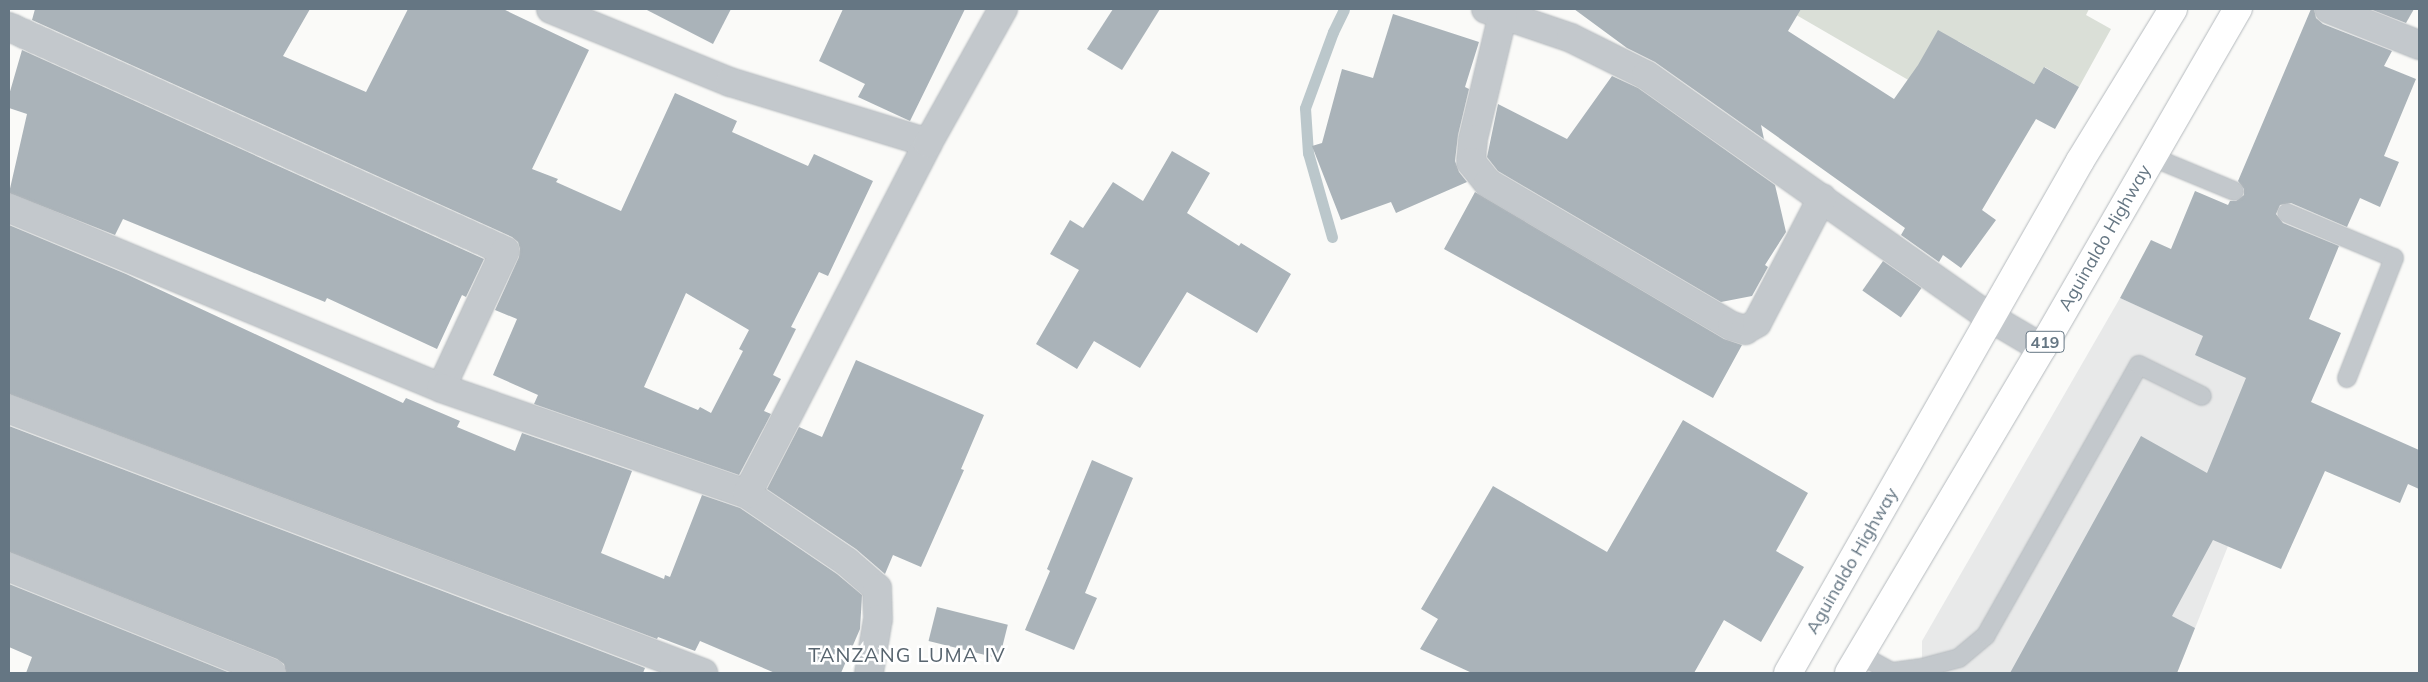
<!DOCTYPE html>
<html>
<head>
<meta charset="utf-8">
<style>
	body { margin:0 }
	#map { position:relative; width:2428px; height:682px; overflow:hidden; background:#fafaf8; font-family:Mulish,sans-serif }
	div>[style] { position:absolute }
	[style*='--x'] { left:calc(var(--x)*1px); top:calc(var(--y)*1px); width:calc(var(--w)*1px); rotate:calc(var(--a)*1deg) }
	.built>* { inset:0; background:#e8e9e9 }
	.green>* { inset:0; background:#dadfd7 }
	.stream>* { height:11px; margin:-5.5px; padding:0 5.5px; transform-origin:5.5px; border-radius:5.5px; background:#bbc7cb }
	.building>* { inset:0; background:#aab3b9; transform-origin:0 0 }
	.roads { filter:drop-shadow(0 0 1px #b4b9bd) drop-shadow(0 0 1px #b4b9bd) }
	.lane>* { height:18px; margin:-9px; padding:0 9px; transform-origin:9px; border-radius:9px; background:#c3c8cc }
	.street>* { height:28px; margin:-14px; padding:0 14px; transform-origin:14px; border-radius:14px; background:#c3c8cc }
	.highway>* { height:28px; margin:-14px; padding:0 14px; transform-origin:14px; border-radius:14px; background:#fff }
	span { translate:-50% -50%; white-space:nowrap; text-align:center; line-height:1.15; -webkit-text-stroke:5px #fff; paint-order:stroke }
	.shield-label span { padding:1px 4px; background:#fff; border:1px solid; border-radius:4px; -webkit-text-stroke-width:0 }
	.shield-label { font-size:16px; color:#657683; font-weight:700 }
	.street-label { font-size:18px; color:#657683 }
	.quarter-label { font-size:20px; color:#57646e; letter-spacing:1px }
	.frame { position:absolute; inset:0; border:10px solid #657683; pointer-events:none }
</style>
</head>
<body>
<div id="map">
	<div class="built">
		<i style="clip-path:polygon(2120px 298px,2296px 377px,2177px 673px,1922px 673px,1922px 641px)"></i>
	</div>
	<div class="green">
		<i style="clip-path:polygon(1786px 9px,2089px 9px,2086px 15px,2111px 29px,2079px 87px,2045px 67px,2034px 84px,1958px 41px,1929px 92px)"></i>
	</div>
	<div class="stream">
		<i style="--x:1332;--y:237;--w:87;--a:-105.9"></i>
		<i style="--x:1308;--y:153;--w:45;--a:-93.8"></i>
		<i style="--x:1305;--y:108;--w:81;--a:-69.8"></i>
		<i style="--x:1333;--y:32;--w:25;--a:-64"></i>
	</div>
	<div class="building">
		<i style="clip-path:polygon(evenodd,35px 9px,310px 9px,283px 56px,366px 92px,408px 9px,503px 9px,589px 50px,532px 169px,558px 179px,556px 182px,621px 211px,675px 93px,737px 121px,732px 132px,808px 166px,814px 154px,873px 181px,828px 276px,819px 272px,791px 327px,796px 329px,773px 375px,781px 379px,764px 411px,771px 414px,739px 475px,534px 404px,538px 395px,493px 375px,517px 319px,495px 310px,519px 257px,520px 249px,518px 242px,512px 237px,32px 20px,35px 9px,686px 293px,749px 330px,739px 349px,743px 351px,711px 413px,700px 407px,698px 410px,644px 387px,686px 293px)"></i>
		<i style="clip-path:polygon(645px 9px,731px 9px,713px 44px)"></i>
		<i style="clip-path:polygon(843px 9px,965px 9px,910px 121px,858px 97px,865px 84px,819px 61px)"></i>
		<i style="clip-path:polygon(1113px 9px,1160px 9px,1122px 70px,1087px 49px)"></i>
		<i style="clip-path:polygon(1574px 9px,1801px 9px,1788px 31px,1894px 99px,1918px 65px,1938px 30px,2034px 84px,2044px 67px,2079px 87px,2055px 129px,2036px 119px,1982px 210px,1996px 220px,1961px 268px,1943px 255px,1939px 262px,1901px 235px,1905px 228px,1761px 125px,1764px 139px,1655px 62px,1627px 48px)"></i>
		<i style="clip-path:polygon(2311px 9px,2314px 9px,2316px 18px,2323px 24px,2392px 51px,2384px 66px,2416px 79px,2384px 156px,2399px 162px,2380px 207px,2360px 198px,2347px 227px,2291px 203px,2280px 205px,2276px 214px,2283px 223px,2339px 246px,2309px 319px,2341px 333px,2311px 402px,2419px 450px,2419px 489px,2408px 484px,2400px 503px,2325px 471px,2281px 569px,2213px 540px,2172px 616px,2195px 628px,2177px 673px,2010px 673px,2141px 436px,2207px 473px,2246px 378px,2195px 355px,2203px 336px,2120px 298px,2151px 240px,2171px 249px,2195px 191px,2228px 205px,2230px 201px,2236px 201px,2244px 195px,2244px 189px,2238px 181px)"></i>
		<i style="clip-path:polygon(2370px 9px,2414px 9px,2406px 23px)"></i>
		<i style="clip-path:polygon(1393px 14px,1479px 42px,1465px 87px,1469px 89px,1458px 135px,1455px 161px,1459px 172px,1467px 182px,1396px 213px,1391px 202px,1341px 220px,1312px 146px,1322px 143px,1342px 69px,1373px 78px)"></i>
		<i style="clip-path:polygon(22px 50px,484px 259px,466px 297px,462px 295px,437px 349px,327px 298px,325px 302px,123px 219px,115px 235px,9px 193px,27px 114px,9px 108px,9px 95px)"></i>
		<i style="clip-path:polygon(1612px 76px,1638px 88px,1775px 185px,1786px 232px,1765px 265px,1768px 267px,1752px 296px,1721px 302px,1498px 171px,1487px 157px,1498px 104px,1567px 139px)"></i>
		<i style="clip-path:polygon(1172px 151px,1210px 173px,1187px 213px,1239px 246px,1241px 243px,1291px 274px,1257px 333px,1187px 292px,1140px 368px,1094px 341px,1077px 369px,1036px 344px,1079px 270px,1050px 254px,1070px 220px,1083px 228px,1113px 182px,1143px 201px)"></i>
		<i style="clip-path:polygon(1475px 192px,1724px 339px,1742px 345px,1713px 398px,1444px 249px)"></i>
		<i style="clip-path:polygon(9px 225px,126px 274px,403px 403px,406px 398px,460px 421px,457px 427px,515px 451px,522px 433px,632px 471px,601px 553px,664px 579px,665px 575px,670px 577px,702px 495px,740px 508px,837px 574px,862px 595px,860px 629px,841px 673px,775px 673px,700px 641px,695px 651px,658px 637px,657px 639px,9px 394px)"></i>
		<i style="left:1883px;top:261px;width:47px;height:36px;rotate:35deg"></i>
		<i style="clip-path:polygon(856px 360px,984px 415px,961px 469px,964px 470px,921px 567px,893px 555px,885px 574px,856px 549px,767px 489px,799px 427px,822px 437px)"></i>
		<i style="clip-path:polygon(1683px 420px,1808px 493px,1776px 551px,1804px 567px,1761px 642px,1724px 620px,1694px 673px,1472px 673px,1420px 649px,1438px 619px,1421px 609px,1493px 486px,1607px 552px)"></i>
		<i style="clip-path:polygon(9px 426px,645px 668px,643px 673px,286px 673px,284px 664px,277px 659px,9px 552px)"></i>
		<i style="clip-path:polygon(1092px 460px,1133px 478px,1085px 593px,1097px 598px,1074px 650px,1025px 630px,1050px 571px,1047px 569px)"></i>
		<i style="clip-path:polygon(9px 584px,230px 673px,26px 673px,32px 657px,9px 647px)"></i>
		<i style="left:937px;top:607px;width:73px;height:35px;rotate:14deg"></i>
	</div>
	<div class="roads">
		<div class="lane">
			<i style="--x:2152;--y:157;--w:89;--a:22.5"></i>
			<i style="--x:2287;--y:213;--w:116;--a:22.8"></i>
			<i style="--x:2394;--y:258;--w:129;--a:111.4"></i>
			<i style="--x:1859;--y:654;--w:38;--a:29"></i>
			<i style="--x:1892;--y:672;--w:30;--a:-8"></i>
			<i style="--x:1922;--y:668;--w:38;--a:-15"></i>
			<i style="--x:1959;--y:658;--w:35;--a:-40"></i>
			<i style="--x:1986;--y:635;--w:310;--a:-60.5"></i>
			<i style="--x:2139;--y:365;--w:70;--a:26.2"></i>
		</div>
		<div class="street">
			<i style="--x:551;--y:9;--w:193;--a:22.2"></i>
			<i style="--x:730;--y:82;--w:207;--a:17.1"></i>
			<i style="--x:1486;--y:9;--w:90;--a:18.8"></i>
			<i style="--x:1571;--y:38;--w:84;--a:26.3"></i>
			<i style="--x:1646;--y:75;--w:422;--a:35.2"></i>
			<i style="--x:1991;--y:318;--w:59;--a:30.5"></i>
			<i style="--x:2329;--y:9;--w:97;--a:21.8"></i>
			<i style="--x:1503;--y:14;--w:129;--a:103.5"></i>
			<i style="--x:1473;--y:139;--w:23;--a:95"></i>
			<i style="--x:1471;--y:162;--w:27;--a:51"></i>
			<i style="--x:1488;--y:183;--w:283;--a:30.4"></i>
			<i style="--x:1732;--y:326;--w:14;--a:17"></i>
			<i style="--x:1745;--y:330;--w:14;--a:-30"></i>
			<i style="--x:1757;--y:323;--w:141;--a:-62.5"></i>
			<i style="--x:9;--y:27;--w:544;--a:24.3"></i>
			<i style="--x:505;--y:251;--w:151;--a:115"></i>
			<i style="--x:9;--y:208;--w:468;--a:22.6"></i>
			<i style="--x:441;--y:388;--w:324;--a:19.1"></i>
			<i style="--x:747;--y:494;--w:121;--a:34.2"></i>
			<i style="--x:847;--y:562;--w:40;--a:41"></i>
			<i style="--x:877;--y:588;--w:31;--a:88"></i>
			<i style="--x:878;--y:619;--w:55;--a:99.5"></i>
			<i style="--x:9;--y:409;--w:743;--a:20.83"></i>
			<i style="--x:747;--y:494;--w:395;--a:-62.7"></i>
			<i style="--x:928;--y:143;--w:154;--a:-60.8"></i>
			<i style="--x:9;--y:567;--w:283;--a:22"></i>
		</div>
		<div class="highway">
			<i style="--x:1788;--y:673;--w:589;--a:-60.3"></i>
			<i style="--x:2080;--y:161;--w:178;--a:-58.5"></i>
			<i style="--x:1849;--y:673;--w:378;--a:-59.3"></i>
			<i style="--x:2042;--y:348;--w:392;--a:-60"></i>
		</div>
	</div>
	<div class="shield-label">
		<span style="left:2045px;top:342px">419</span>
	</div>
	<div class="street-label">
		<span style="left:2105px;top:238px;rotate:-60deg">Aguinaldo Highway</span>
		<span style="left:1852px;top:561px;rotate:-60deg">Aguinaldo Highway</span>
	</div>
	<div class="quarter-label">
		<span style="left:907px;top:654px">TANZANG LUMA IV</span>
	</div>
	<div class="frame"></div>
</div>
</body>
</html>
